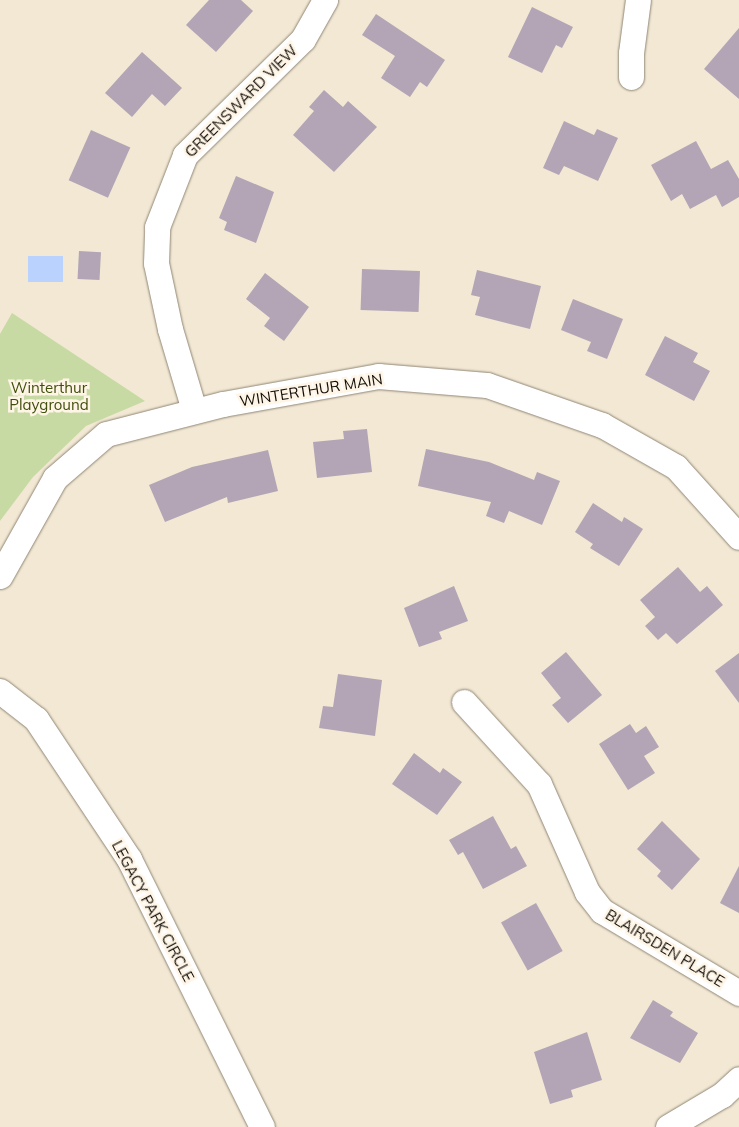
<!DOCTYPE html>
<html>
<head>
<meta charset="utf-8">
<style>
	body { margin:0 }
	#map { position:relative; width:739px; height:1127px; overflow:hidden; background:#f2e8d4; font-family:Mulish,sans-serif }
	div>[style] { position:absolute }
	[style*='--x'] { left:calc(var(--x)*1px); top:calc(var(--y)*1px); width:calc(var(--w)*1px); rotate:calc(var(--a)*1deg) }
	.green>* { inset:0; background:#c8daa3 }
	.water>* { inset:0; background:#b9d2fe; transform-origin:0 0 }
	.building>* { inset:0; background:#b3a5b5; transform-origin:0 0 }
	.roads { filter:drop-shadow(0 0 1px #908675) drop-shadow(0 0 1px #908675) }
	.minor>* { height:25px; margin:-12.5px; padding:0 12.5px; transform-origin:12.5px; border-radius:12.5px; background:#fff }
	span { translate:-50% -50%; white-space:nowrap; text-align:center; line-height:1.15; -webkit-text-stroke:5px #fef5e6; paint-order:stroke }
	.street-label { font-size:15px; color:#120e08 }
	.park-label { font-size:15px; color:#3f4f0b }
</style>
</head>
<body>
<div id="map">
	<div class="green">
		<i style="clip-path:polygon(12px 313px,145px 401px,86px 426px,33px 477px,0 521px,0 334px)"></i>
	</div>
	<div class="water">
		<i style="left:28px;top:256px;width:35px;height:26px"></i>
	</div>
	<div class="building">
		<i style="clip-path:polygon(209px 0,241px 0,253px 11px,216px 52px,186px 25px)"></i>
		<i style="clip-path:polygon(532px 7px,573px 27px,562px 48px,556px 45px,542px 73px,508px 57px)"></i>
		<i style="clip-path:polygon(376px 14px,445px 60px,427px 87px,420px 82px,410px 97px,381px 78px,395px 56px,362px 35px)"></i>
		<i style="clip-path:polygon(739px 28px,739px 99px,704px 69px)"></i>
		<i style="clip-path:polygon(142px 52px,182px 88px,165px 106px,152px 94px,132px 117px,105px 93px)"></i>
		<i style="clip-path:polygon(324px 90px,343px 107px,348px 101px,377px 127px,334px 172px,293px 135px,314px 111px,309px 107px)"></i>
		<i style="clip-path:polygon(564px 121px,594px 135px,597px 129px,618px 138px,598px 181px,564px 166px,559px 175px,543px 168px)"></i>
		<i style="left:91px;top:130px;width:43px;height:55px;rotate:24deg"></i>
		<i style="clip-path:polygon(696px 141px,711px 169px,728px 160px,739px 179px,739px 197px,722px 207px,716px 195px,690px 209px,682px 194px,671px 201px,651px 165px)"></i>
		<i style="clip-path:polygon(236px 176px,274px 192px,256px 243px,224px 230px,227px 222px,219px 218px)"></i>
		<i style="left:79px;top:251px;width:22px;height:28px;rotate:3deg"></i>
		<i style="left:362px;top:269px;width:58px;height:41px;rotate:2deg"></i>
		<i style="clip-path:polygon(477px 270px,541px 286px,530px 329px,475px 315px,480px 297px,471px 295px)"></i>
		<i style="clip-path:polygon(265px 273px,309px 307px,284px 341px,264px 326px,270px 318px,246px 299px)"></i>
		<i style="clip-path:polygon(573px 299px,623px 319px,607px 359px,587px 351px,591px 342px,561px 330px)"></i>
		<i style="clip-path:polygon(665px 336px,698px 353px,693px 362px,710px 371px,694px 401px,645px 375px)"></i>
		<i style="clip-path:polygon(367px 429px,372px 472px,317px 478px,313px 442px,344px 439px,343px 431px)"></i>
		<i style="clip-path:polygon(426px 449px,489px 462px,534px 480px,537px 472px,560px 481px,542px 525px,509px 511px,504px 523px,486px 516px,491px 502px,418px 486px)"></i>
		<i style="clip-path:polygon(268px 450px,278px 491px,228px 503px,227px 497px,165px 522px,149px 485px,192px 467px)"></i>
		<i style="clip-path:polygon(593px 503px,622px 522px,624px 517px,643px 529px,619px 566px,590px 548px,593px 544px,575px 532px)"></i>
		<i style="clip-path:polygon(678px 567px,700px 592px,707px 586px,723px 605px,677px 644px,666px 633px,658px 640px,645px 626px,655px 617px,640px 600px)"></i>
		<i style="clip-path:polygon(454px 586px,468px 621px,439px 632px,442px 639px,419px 647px,404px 608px)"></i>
		<i style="clip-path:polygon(566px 652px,602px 695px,568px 723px,552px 705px,561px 698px,541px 673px)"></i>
		<i style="clip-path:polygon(739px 653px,739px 703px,715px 671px)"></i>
		<i style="clip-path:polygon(338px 674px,382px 680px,375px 736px,319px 728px,323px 706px,333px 707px)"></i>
		<i style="clip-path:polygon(630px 724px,636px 733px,646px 726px,659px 747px,644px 756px,655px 773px,628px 790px,599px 744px)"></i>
		<i style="clip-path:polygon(414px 753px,440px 773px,443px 768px,462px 782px,437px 815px,392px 784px)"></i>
		<i style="clip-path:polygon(493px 816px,511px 849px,516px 846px,527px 866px,483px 889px,463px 852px,458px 855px,449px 840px)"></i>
		<i style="clip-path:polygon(662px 821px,700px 859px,672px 890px,657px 876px,661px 871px,637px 849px)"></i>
		<i style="clip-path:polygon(739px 866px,739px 913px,720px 903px)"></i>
		<i style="left:536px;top:903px;width:55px;height:40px;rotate:61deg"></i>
		<i style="clip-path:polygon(653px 1000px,673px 1012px,670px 1016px,698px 1033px,680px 1063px,630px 1038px)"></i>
		<i style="clip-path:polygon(587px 1032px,602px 1080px,571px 1090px,573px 1097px,550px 1104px,534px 1052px)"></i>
	</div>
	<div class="roads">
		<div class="minor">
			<i style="--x:631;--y:77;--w:24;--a:-90"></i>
			<i style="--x:631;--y:53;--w:53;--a:-82.5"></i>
			<i style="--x:194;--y:410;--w:84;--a:-106.5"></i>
			<i style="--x:170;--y:329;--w:67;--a:-102"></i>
			<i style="--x:156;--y:263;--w:36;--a:-88"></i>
			<i style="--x:157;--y:227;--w:77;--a:-68.7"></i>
			<i style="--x:185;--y:155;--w:165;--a:-44.5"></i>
			<i style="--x:303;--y:39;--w:45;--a:-60.6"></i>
			<i style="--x:0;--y:576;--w:112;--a:-60.7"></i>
			<i style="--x:55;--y:478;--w:67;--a:-40.8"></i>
			<i style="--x:106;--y:434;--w:121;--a:-14.4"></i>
			<i style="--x:223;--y:404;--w:158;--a:-10.2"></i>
			<i style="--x:378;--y:376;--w:109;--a:4.7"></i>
			<i style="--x:487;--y:385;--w:122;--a:19.2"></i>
			<i style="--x:602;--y:425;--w:85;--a:29.6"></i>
			<i style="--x:676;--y:467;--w:94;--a:48"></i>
			<i style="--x:0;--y:691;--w:46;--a:37.9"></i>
			<i style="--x:36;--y:719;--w:168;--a:56.4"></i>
			<i style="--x:129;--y:859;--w:299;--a:63.6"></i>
			<i style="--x:464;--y:702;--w:111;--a:47.6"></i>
			<i style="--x:539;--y:784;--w:118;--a:66"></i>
			<i style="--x:587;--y:892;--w:24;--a:52"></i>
			<i style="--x:602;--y:911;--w:160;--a:30.9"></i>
			<i style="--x:668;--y:1127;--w:63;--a:-30.7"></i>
			<i style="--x:722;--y:1095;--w:23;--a:-43"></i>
		</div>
	</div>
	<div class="street-label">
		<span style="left:241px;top:101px;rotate:-45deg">GREENSWARD VIEW</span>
		<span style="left:311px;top:390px;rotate:-9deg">WINTERTHUR MAIN</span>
		<span style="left:153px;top:911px;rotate:62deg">LEGACY PARK CIRCLE</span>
		<span style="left:665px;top:948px;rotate:31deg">BLAIRSDEN PLACE</span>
	</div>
	<div class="park-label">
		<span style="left:49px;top:396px">Winterthur<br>Playground</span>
	</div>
</div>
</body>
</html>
